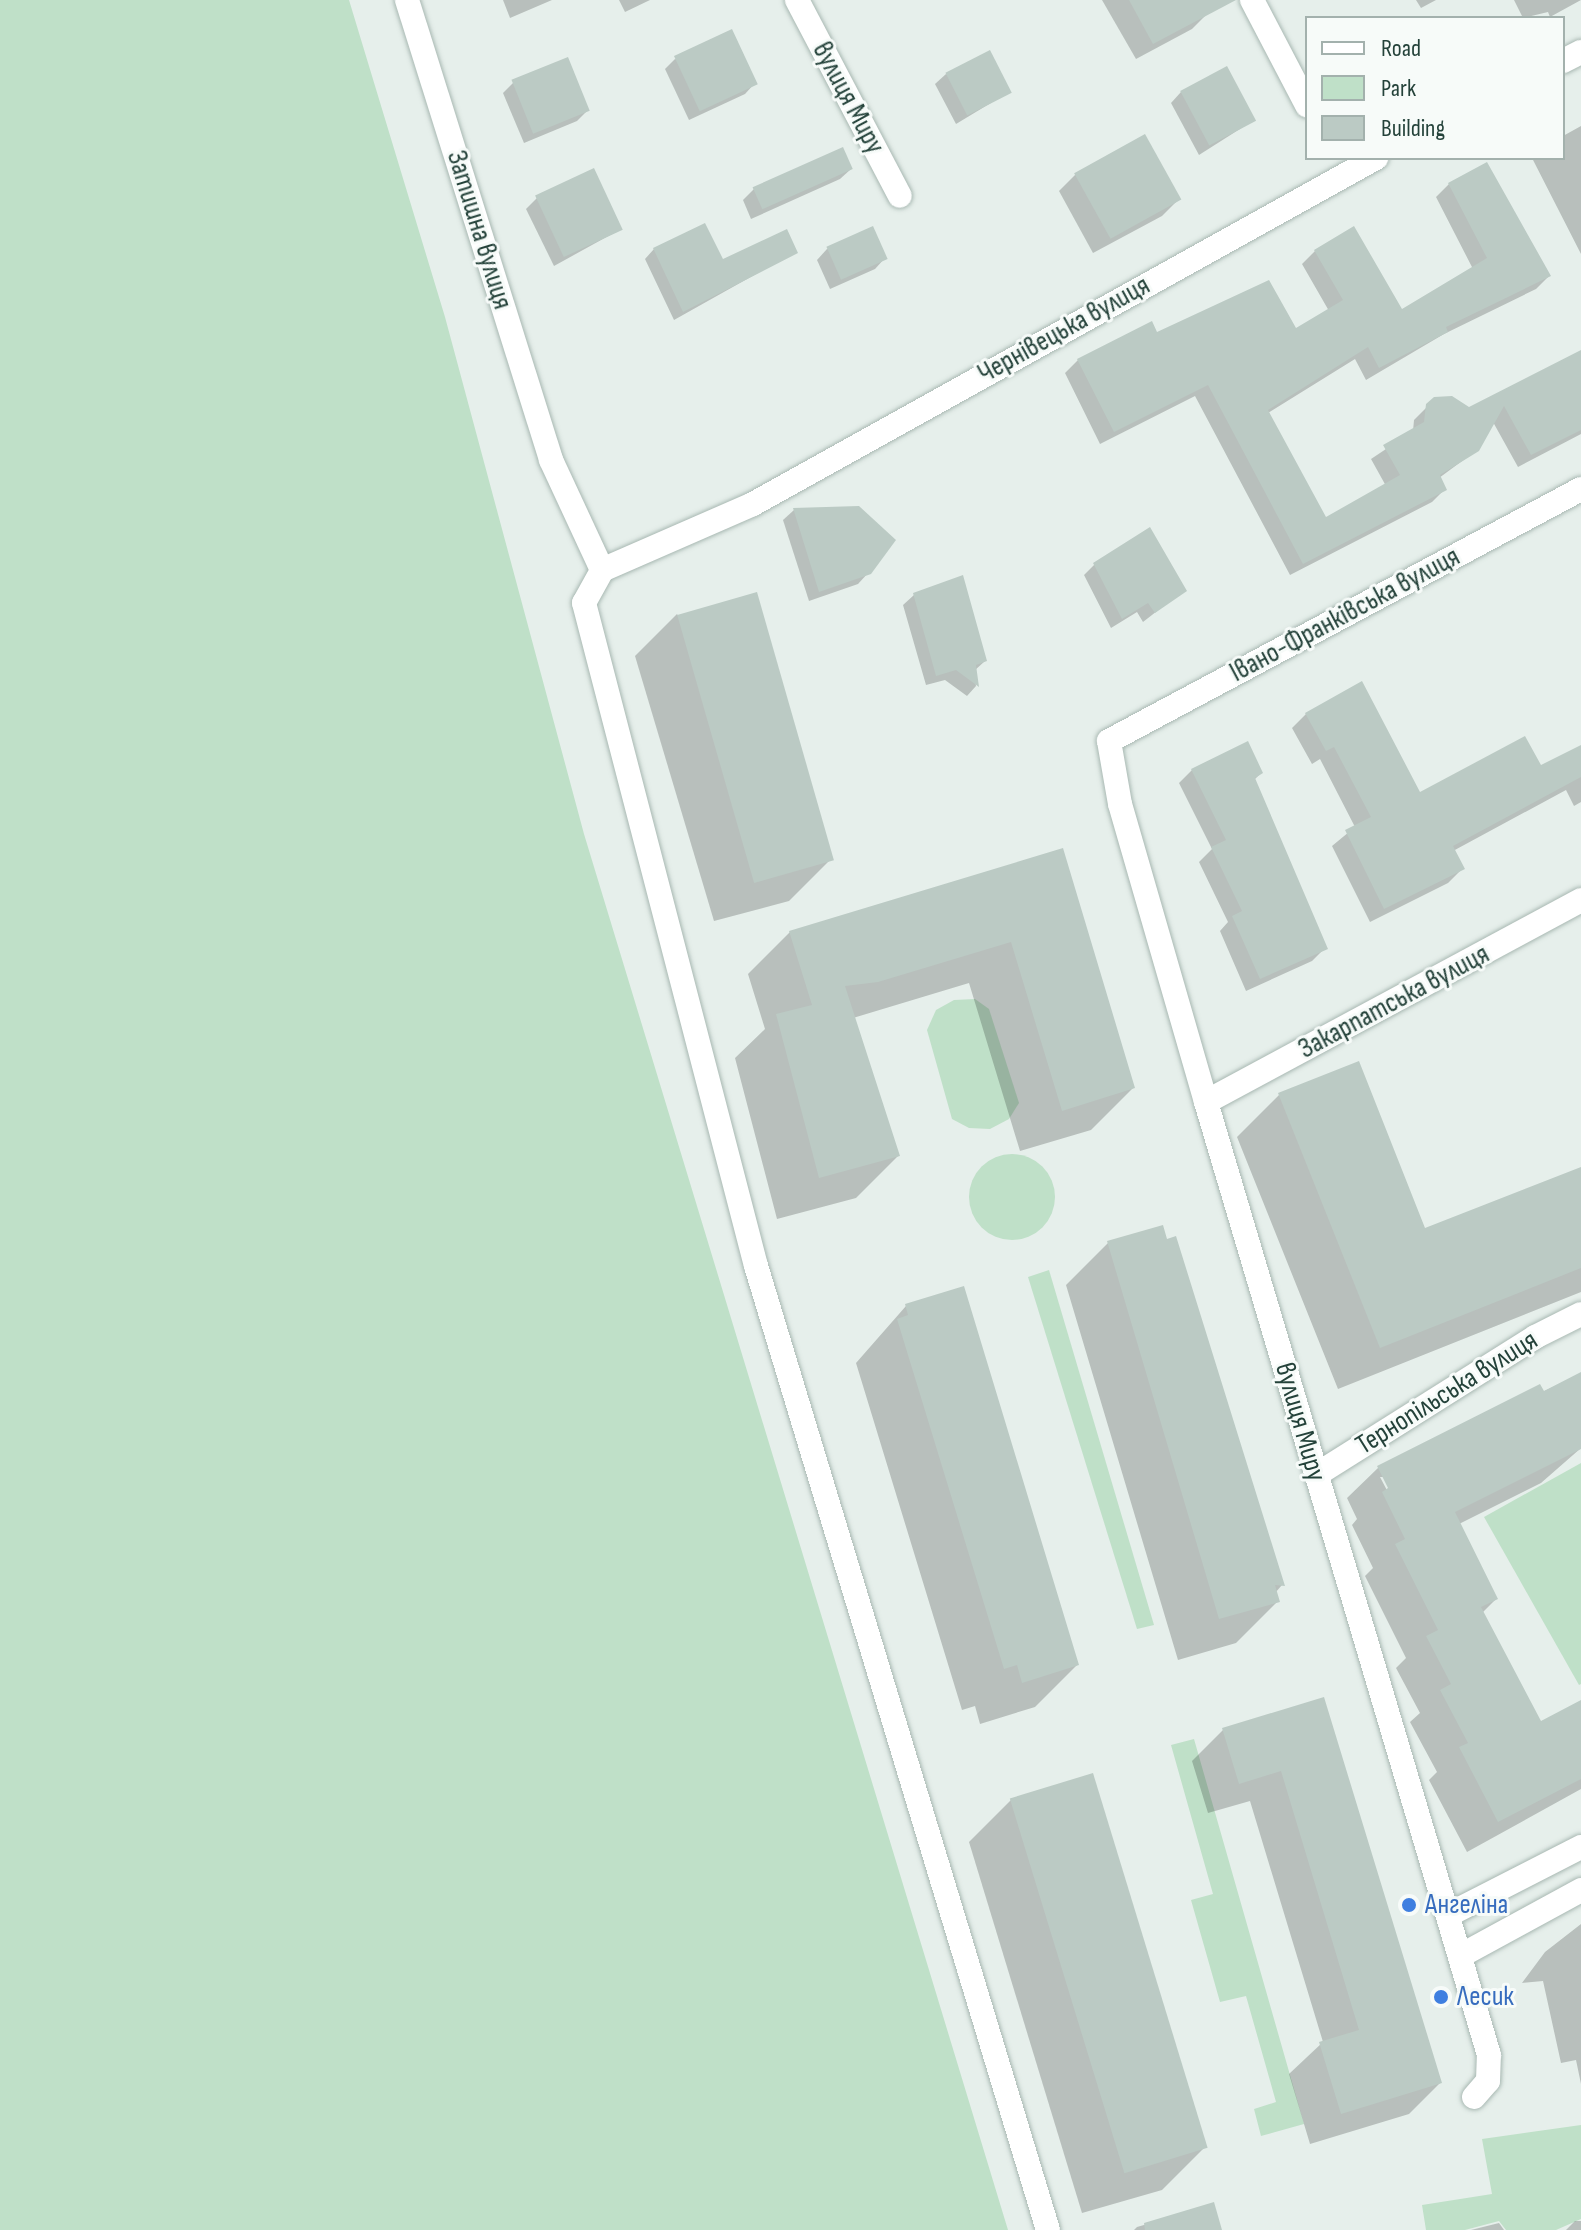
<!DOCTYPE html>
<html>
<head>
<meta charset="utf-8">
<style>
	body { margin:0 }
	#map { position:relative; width:1581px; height:2230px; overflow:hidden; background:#e6efeb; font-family:"Sofia Sans Condensed",sans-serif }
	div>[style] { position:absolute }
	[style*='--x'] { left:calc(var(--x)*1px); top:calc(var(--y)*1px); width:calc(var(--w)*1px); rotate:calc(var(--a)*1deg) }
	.green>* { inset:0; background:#bfe0c8 }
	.round { border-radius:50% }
	.shadow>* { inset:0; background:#0003 }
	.building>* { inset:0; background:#bbcac4; transform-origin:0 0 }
	.roads { filter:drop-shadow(0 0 2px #a8b8b2) drop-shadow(0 0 2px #a8b8b2) }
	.street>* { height:24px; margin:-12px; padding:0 12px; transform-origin:12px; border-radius:12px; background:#fff }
	.dots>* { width:22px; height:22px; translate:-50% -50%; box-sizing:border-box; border:4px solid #f7fbf9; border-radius:50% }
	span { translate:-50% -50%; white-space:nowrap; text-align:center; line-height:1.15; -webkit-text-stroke:6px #f7fbf9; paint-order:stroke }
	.street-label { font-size:28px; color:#24423a }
	.shop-label { font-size:28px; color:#366cbe }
	.left { translate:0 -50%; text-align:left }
	.legend { position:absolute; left:1305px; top:16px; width:260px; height:144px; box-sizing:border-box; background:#f7fbf9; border:2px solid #a3b1ad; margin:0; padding:10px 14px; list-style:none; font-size:24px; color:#24423a }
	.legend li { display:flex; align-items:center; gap:16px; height:40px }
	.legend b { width:40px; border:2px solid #a3b1ad }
</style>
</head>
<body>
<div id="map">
	<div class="green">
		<i style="clip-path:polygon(0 0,349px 0,445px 317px,584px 834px,1008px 2230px,0 2230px)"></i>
		<i style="clip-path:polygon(975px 999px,989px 1009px,1019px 1103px,1009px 1119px,990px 1129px,969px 1128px,952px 1119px,927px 1030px,936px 1010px,954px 1000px)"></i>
		<i class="round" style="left:969px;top:1154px;width:86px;height:86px"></i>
		<i style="clip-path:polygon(1049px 1270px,1154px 1625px,1137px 1629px,1028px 1277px)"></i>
		<i style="clip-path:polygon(1581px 1463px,1581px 1684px,1579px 1685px,1484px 1517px)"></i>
		<i style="clip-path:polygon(1194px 1739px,1304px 2124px,1261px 2136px,1254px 2109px,1276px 2102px,1246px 1996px,1220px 2002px,1191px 1900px,1213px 1894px,1171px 1745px)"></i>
		<i style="clip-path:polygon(1581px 2125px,1581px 2219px,1556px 2230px,1506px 2230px,1499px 2221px,1465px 2230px,1426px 2230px,1422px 2205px,1492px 2194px,1482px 2139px)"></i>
	</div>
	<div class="shadow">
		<i style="clip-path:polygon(503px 0,552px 0,510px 18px)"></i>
		<i style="clip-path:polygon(619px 0,650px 0,625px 12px)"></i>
		<i style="clip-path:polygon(1102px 0,1201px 0,1208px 13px,1192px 29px,1136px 59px)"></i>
		<i style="clip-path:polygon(1416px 0,1436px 0,1421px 8px)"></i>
		<i style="clip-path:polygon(1514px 0,1581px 0,1550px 17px,1548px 12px,1523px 18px)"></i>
		<i style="clip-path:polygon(675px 59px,755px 83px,745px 94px,689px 120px,665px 69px)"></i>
		<i style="clip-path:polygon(946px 74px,1009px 92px,956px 124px,935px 84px)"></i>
		<i style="clip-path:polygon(514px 82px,588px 110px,577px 121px,524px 143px,503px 93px)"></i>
		<i style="clip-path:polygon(1181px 92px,1254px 120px,1199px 155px,1171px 103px)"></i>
		<i style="clip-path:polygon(1581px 126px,1581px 254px,1532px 158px,1563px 158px,1563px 136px)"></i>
		<i style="clip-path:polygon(1144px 137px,1178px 200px,1162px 216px,1093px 253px,1059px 191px,1075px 175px)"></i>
		<i style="clip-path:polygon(851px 169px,840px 179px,751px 219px,743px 200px,754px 189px)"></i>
		<i style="clip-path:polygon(1449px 184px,1549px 276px,1536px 289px,1444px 334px,1366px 380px,1355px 359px,1268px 413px,1325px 520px,1386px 486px,1371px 459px,1413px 431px,1414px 420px,1435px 399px,1469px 409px,1581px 353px,1581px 434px,1518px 467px,1493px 422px,1477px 450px,1439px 478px,1445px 489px,1432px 502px,1290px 575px,1195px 396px,1100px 444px,1065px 373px,1078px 360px,1156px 334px,1296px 330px,1329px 311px,1302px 264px,1315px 251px,1401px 312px,1473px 269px,1436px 197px)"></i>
		<i style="clip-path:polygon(537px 198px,621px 229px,554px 266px,526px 209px)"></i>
		<i style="clip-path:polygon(654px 249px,722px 262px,795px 252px,674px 320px,645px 259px)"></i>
		<i style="clip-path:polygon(827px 249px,885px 258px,875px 269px,830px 289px,817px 260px)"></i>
		<i style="clip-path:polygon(794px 510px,869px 572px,858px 584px,809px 601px,783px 520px)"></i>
		<i style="clip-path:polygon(1095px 564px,1184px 590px,1143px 622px,1137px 612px,1111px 628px,1084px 575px)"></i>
		<i style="clip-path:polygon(914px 595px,985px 661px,974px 671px,976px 686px,967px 696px,945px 680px,926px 685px,903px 605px)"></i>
		<i style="clip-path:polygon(677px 614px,831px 859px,789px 901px,714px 921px,635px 656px)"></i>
		<i style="clip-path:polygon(1306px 714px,1419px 795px,1540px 768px,1581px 747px,1581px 802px,1574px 806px,1566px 790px,1453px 851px,1462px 869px,1448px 883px,1370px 922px,1332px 846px,1355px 827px,1320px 759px,1312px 764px,1292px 728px)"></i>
		<i style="clip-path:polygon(1192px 770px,1261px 773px,1254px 780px,1325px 948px,1312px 961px,1246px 991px,1220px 931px,1228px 922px,1199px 862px,1212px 849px,1179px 783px)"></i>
		<i style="clip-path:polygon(1061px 850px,1133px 1088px,1091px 1130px,1020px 1151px,969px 983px,853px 1018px,898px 1156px,856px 1198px,777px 1219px,735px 1058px,765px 1029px,748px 974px,790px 932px)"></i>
		<i style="clip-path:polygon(1279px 1095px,1424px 1231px,1581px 1169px,1581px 1292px,1338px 1389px,1237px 1137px)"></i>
		<i style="clip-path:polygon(1108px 1243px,1282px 1585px,1275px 1593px,1278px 1601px,1236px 1643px,1178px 1660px,1066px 1285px)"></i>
		<i style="clip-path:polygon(906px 1306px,1077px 1665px,1035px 1707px,980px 1724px,975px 1706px,962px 1710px,856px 1363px)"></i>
		<i style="clip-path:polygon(evenodd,1581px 1374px,1581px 1448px,1541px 1483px,1459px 1524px,1496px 1599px,1482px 1613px,1540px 1723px,1581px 1701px,1581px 1789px,1467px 1852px,1429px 1780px,1437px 1772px,1410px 1722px,1420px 1713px,1396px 1668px,1406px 1658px,1365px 1576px,1373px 1568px,1352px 1525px,1357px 1519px,1347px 1498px,1378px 1468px,1581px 1374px,1380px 1477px,1384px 1477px,1394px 1496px,1391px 1498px,1380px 1477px)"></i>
		<i style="clip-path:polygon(1323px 1700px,1440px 2083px,1409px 2114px,1310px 2144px,1289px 2074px,1323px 2042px,1250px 1801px,1208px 1813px,1192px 1761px,1223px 1730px)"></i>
		<i style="clip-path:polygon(1011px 1800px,1204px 2148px,1162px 2190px,1082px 2213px,969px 1842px)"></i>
		<i style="clip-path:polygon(1581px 1924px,1581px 2084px,1576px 2060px,1561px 2063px,1543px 1981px,1522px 1983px,1545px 1952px)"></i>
		<i style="clip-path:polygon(1213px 2205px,1220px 2230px,1134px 2230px,1137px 2227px)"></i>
		<i style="clip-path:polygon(1575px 2221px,1581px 2221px,1581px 2230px,1566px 2230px)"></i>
		<i style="clip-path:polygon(1499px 2223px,1504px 2230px,1471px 2230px)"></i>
	</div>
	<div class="building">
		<i style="clip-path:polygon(1129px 0,1236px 0,1153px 44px)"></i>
		<i style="left:732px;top:29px;width:61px;height:64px;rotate:65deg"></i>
		<i style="left:990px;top:50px;width:48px;height:50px;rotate:63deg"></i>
		<i style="left:568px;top:57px;width:58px;height:61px;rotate:68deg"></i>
		<i style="left:1227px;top:66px;width:62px;height:53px;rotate:62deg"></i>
		<i style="left:1145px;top:134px;width:75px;height:81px;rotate:61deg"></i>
		<i style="left:843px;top:147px;width:24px;height:99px;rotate:66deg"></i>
		<i style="clip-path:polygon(1487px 162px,1551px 276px,1446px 327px,1448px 332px,1379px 368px,1368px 347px,1268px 410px,1326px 517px,1400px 475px,1383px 445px,1424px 422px,1426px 404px,1434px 397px,1452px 396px,1469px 407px,1581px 350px,1581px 430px,1531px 455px,1504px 406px,1479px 451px,1440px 475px,1447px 490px,1303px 564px,1208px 385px,1114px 432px,1077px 359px,1152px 321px,1157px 332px,1269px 280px,1296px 328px,1343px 300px,1314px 250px,1354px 226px,1402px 309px,1487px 258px,1448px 183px)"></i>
		<i style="left:594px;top:168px;width:68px;height:65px;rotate:65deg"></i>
		<i style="clip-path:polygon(705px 223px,723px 259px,787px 229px,798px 253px,683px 312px,653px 248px)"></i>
		<i style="left:873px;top:226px;width:36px;height:51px;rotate:66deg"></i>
		<i style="clip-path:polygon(859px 506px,896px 540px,871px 574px,819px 592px,793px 508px)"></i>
		<i style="clip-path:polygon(1150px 527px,1187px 591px,1155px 613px,1148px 603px,1122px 619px,1093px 563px)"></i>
		<i style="clip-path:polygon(963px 575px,987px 661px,976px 665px,979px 687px,956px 670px,936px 676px,913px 593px)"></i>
		<i style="left:757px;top:592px;width:279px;height:83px;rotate:74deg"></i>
		<i style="clip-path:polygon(1362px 681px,1420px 792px,1525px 736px,1541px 765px,1581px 745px,1581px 777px,1453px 846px,1465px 869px,1384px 909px,1345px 830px,1371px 817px,1334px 747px,1326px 751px,1305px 713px)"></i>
		<i style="clip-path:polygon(1248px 741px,1263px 773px,1255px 778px,1328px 949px,1260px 979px,1232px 916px,1242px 911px,1211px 847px,1226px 840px,1191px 769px)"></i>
		<i style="clip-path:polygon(1063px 848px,1135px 1088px,1062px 1111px,1011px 942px,878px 982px,845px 986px,900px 1156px,819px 1178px,776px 1014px,812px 1005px,789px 931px)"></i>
		<i style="clip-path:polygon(1359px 1061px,1425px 1228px,1581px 1167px,1581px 1268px,1380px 1348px,1278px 1093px)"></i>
		<i style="clip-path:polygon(1163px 1225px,1167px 1239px,1176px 1236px,1285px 1586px,1275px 1585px,1280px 1602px,1219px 1619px,1107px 1241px)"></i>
		<i style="clip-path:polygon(964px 1286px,1079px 1665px,1022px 1683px,1017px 1665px,1004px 1669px,897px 1319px,908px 1315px,905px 1304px)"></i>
		<i style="clip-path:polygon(1581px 1372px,1581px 1449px,1455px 1512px,1498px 1599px,1481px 1607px,1541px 1721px,1581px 1700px,1581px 1779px,1498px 1822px,1459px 1747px,1468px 1743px,1440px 1690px,1451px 1684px,1426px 1636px,1438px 1630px,1395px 1544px,1405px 1539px,1382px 1492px,1388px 1488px,1377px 1466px,1540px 1384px,1544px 1391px)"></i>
		<i style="clip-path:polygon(1324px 1697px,1442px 2083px,1341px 2114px,1319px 2042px,1359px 2030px,1281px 1771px,1239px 1784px,1222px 1728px)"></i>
		<i style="left:1093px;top:1773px;width:392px;height:87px;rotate:73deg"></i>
		<i style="clip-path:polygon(1214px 2202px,1222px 2230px,1145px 2230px,1144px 2223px)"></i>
	</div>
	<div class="roads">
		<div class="street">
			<i style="--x:407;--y:0;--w:482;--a:72.6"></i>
			<i style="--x:551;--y:460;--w:121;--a:65.1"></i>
			<i style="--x:797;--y:0;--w:221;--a:62.3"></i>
			<i style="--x:1252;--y:0;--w:119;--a:62.4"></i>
			<i style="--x:1563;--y:61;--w:20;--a:-27"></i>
			<i style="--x:1206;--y:1102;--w:426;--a:-28.3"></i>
			<i style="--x:1316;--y:1475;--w:259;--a:-32.2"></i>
			<i style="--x:1535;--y:1337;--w:51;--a:-26.6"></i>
			<i style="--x:1448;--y:1915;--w:149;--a:-27.1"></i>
			<i style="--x:1460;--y:1956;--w:138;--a:-28.6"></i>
			<i style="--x:1474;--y:2097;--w:21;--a:-49"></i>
			<i style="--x:1488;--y:2081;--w:26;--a:-88"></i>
			<i style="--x:1489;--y:2055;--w:994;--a:-106.54"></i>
			<i style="--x:1206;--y:1102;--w:310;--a:-106.1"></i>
			<i style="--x:1120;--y:804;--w:64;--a:-99.9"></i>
			<i style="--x:1109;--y:741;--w:535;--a:-28.1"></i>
			<i style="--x:1048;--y:2230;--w:1007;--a:-106.85"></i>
			<i style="--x:756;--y:1266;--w:685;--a:-104.54"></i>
			<i style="--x:584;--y:603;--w:38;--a:-61"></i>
			<i style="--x:602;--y:570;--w:165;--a:-23.6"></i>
			<i style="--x:753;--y:504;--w:713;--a:-29.05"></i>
		</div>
	</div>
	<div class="dots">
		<i style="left:1409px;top:1905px;background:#3f7fe0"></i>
		<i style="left:1441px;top:1997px;background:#3f7fe0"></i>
	</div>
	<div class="street-label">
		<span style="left:848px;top:98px;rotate:62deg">вулиця Миру</span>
		<span style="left:479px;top:230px;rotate:73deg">Затишна вулиця</span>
		<span style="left:1064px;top:330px;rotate:-29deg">Чернівецька вулиця</span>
		<span style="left:1345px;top:615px;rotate:-28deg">Івано-Франківська вулиця</span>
		<span style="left:1394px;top:1002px;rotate:-28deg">Закарпатська вулиця</span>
		<span style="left:1447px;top:1393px;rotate:-32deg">Тернопільська вулиця</span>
		<span style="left:1300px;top:1422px;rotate:74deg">вулиця Миру</span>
	</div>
	<div class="shop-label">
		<span class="left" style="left:1425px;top:1905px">Ангеліна</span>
		<span class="left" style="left:1457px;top:1997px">Лесик</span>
	</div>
	<ul class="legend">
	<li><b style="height:10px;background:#fff"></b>Road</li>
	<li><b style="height:22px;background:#bfe0c8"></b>Park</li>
	<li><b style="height:22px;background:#bbcac4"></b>Building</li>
	</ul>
</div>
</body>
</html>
